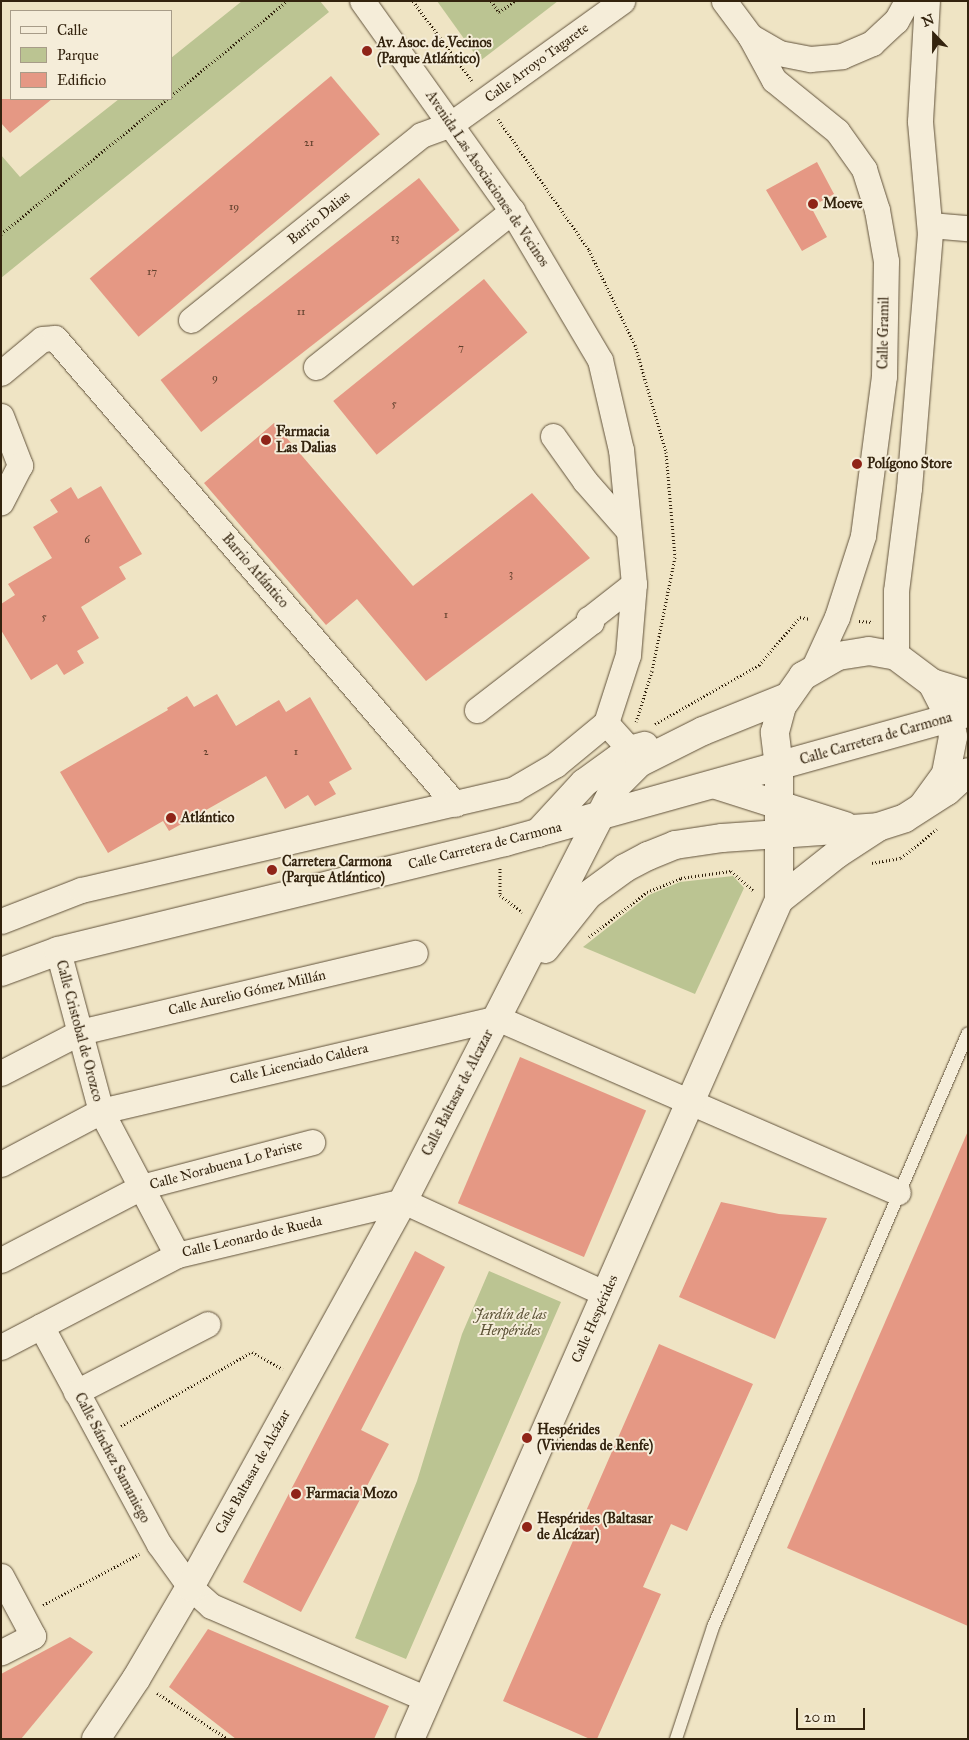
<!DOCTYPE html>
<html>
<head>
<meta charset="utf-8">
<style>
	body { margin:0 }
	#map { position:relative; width:969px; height:1740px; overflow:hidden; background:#efe4c4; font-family:"IM FELL Great Primer",serif }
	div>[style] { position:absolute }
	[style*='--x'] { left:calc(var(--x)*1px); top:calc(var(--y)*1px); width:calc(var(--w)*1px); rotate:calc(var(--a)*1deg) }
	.green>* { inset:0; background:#bbc492 }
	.building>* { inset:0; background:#e59884; transform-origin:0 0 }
	.path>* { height:3px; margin-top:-1.5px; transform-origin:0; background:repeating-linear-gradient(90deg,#33230e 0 1px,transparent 0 3.5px) }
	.roads { filter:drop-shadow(0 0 1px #62533c) drop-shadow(0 0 1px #62533c) }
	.lane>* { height:12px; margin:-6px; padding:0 6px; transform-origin:6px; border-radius:6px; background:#f5edd9 }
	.street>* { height:25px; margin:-12.5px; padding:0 12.5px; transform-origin:12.5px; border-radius:12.5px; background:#f5edd9 }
	.secondary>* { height:28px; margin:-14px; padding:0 14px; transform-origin:14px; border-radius:14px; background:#f5edd9 }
	.dots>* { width:14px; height:14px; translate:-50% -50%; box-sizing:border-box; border:2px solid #f5edd9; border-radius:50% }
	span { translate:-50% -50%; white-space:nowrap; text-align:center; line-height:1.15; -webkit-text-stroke:4px #f5edd9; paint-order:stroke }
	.number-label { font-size:11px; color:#60402c }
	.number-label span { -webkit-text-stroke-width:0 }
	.poi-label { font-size:14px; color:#33230e; font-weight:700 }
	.left { translate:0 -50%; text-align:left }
	.street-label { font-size:14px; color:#33230e }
	.park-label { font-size:14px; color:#5c5336; font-style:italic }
	.frame { position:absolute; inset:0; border:2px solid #33230e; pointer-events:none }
	.legend { position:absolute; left:10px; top:10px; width:162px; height:90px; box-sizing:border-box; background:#f5edd9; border:1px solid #a79c88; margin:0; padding:6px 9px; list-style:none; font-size:15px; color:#33230e }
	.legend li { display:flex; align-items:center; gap:10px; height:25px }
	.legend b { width:25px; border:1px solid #a79c88 }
	.north { position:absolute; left:909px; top:10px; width:50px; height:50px; -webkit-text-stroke:4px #f5edd9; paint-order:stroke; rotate:338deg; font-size:14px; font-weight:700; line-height:20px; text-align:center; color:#33230e }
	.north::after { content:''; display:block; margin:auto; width:18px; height:22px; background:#33230e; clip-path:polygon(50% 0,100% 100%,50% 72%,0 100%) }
	.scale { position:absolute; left:796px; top:1708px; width:69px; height:22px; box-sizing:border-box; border:2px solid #33230e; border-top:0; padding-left:6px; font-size:15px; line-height:18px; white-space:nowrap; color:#33230e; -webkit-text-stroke:4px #f5edd9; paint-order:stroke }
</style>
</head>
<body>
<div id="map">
	<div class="green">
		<i style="clip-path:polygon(242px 1px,320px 1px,329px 12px,1px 278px,1px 155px,20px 177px,119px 99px,171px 99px,171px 58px)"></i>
		<i style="clip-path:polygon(437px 1px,558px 1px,480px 61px)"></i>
		<i style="clip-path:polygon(733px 876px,744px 888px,695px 994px,583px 947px,649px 895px,680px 882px)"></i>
		<i style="clip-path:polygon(489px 1271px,561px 1302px,406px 1659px,355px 1638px,417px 1481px,462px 1334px)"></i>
	</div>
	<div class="building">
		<i style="left:331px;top:76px;width:76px;height:315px;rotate:50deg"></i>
		<i style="clip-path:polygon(1px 99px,52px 99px,10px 133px,1px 123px)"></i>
		<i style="clip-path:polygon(817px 162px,834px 194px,811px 207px,827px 237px,802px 251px,766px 190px)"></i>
		<i style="left:419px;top:178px;width:66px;height:328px;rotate:52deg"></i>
		<i style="left:484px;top:279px;width:69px;height:194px;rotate:51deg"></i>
		<i style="clip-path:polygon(274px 423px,413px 586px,532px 493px,590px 558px,426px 681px,357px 599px,326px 625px,204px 483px)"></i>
		<i style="clip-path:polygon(101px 486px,142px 554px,119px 567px,126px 579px,81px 607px,99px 638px,77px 651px,84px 663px,64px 675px,57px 664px,31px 680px,1px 630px,1px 604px,15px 595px,8px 584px,52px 558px,33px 527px,58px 512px,50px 500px,71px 487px,78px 499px)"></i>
		<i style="clip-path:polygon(217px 694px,236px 726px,279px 700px,286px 712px,310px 697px,352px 769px,329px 782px,336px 794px,315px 806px,308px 795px,285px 809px,266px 776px,169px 831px,163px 821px,108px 853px,60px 772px,168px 710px,167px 708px,187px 696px,194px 707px)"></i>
		<i style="left:520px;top:1057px;width:137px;height:159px;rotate:23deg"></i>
		<i style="clip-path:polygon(968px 1131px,968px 1626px,787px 1548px)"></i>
		<i style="clip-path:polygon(721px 1202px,779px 1214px,827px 1218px,775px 1339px,679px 1297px)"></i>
		<i style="clip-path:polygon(415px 1251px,445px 1267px,361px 1430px,389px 1444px,301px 1612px,243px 1582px)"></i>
		<i style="clip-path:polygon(659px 1344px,753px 1384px,687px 1531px,671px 1524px,643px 1587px,661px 1594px,597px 1739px,590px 1739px,503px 1701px)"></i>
		<i style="clip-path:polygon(208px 1629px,389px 1706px,374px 1739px,236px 1739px,169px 1687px)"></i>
		<i style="clip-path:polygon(70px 1637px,93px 1652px,21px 1739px,1px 1739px,1px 1674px)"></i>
	</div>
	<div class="path">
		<i style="--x:413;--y:1;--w:99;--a:53.6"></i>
		<i style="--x:491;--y:1;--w:14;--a:54"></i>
		<i style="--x:499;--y:12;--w:19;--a:-35"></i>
		<i style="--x:171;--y:96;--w:150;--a:-39.3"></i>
		<i style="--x:498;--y:119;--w:160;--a:55.2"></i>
		<i style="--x:589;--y:250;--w:106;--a:64.2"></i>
		<i style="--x:635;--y:345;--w:111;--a:73.8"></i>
		<i style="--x:666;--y:452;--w:105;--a:85.1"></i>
		<i style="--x:675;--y:557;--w:116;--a:101.4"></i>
		<i style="--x:652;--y:671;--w:53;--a:107.4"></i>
		<i style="--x:1;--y:234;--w:214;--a:-39.1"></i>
		<i style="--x:859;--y:621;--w:14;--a:4"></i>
		<i style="--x:655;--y:724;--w:120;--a:-29.6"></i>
		<i style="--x:759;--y:665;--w:63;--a:-49.5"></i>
		<i style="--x:800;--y:617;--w:10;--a:11"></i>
		<i style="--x:872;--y:863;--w:29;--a:-10"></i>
		<i style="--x:901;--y:858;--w:46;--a:-38.9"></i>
		<i style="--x:500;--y:868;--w:27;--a:90"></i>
		<i style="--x:500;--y:895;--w:28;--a:38"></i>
		<i style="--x:589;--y:937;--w:73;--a:-37.8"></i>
		<i style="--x:647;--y:892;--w:37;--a:-22"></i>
		<i style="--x:681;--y:878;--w:50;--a:-8"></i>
		<i style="--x:731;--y:871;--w:29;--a:41"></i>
		<i style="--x:121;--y:1426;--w:150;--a:-29.5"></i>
		<i style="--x:252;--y:1352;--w:35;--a:29"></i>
		<i style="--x:43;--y:1605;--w:109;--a:-28"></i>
		<i style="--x:157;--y:1693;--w:85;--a:32.9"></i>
	</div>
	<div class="roads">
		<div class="lane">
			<i style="--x:676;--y:1739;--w:118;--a:-71.7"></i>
			<i style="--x:713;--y:1627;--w:646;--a:-66.77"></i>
		</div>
		<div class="street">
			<i style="--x:724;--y:1;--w:44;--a:53.4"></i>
			<i style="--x:750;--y:36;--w:34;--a:30"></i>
			<i style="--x:779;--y:53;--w:32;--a:11"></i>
			<i style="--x:810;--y:59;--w:32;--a:-5"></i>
			<i style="--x:842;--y:56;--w:33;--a:-23"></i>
			<i style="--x:872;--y:43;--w:33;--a:-43"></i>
			<i style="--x:896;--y:21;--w:23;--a:-61"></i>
			<i style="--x:750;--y:36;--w:50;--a:61.4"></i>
			<i style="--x:774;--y:80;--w:81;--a:39"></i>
			<i style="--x:837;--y:131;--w:47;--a:54.6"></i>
			<i style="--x:864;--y:169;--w:43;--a:72.4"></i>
			<i style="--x:877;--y:210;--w:52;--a:80"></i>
			<i style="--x:886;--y:261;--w:115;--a:91"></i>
			<i style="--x:884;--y:376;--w:161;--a:97.5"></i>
			<i style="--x:863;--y:536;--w:85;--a:107.8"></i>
			<i style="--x:837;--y:617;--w:55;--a:114.7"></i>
			<i style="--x:930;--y:225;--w:38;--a:5"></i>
			<i style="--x:191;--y:320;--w:295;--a:-38.8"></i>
			<i style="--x:421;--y:135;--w:32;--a:-20"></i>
			<i style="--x:451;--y:124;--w:211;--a:-35.7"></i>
			<i style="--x:316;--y:367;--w:251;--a:-38.5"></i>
			<i style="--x:1;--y:373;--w:53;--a:-39.7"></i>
			<i style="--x:42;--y:339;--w:13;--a:-4"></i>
			<i style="--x:55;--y:338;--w:614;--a:49.36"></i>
			<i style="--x:1;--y:416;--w:53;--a:68.8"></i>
			<i style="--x:20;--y:465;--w:42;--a:117.2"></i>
			<i style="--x:553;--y:436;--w:55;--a:54.6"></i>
			<i style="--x:585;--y:481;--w:65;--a:48.7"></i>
			<i style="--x:896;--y:656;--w:65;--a:-90"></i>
			<i style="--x:896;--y:591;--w:104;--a:-82.8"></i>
			<i style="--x:909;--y:488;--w:255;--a:-85.3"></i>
			<i style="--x:930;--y:234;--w:113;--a:-95.1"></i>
			<i style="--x:920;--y:121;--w:120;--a:-86.7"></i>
			<i style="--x:477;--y:710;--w:144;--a:-37.7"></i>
			<i style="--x:591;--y:622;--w:4;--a:-124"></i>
			<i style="--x:589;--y:619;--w:57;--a:-37.9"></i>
			<i style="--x:606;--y:723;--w:36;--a:48"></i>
			<i style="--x:1;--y:921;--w:86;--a:-21.2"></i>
			<i style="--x:81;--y:890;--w:445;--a:-13.1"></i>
			<i style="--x:514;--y:789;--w:48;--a:-30.3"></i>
			<i style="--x:555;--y:765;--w:66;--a:-39.5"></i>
			<i style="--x:606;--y:723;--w:71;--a:-72.1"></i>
			<i style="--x:628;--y:655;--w:71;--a:-85.2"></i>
			<i style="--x:634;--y:584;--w:135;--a:-95.5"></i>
			<i style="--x:621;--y:450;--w:92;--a:-103.1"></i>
			<i style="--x:600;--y:360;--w:173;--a:-120.6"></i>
			<i style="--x:512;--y:211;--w:258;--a:-125.5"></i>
			<i style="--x:58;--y:951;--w:166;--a:75"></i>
			<i style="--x:101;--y:1111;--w:163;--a:62.2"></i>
			<i style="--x:1;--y:1073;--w:89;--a:-27.4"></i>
			<i style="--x:80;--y:1032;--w:344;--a:-13.3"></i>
			<i style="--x:1;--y:1164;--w:113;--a:-27.9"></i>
			<i style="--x:101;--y:1111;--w:407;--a:-13.2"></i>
			<i style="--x:497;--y:1018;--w:437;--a:23.5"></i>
			<i style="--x:1;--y:1260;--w:158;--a:-27.5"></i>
			<i style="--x:141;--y:1187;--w:177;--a:-14.7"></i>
			<i style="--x:41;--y:1326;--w:248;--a:61.6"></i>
			<i style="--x:159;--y:1544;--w:53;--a:54.2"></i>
			<i style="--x:190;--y:1587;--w:28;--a:42"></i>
			<i style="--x:211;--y:1606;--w:235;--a:23.3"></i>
			<i style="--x:1;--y:1347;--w:199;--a:-27.6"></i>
			<i style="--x:177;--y:1255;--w:232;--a:-13.4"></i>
			<i style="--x:403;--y:1201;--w:223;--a:24.6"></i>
			<i style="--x:76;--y:1392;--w:148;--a:-27.3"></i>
			<i style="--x:1;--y:1576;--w:68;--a:61.9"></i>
			<i style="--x:33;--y:1636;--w:36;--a:153"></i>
		</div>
		<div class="secondary">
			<i style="--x:932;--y:683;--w:38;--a:17"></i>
			<i style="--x:716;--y:785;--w:135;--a:17.6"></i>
			<i style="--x:538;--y:833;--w:68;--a:-47.4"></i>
			<i style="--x:584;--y:783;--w:57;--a:-35.7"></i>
			<i style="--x:630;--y:750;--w:15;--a:-16"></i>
			<i style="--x:779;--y:900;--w:74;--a:-38.4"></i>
			<i style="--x:837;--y:854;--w:48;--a:-33"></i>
			<i style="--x:545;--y:949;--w:69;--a:-51.5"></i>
			<i style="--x:588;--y:895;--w:46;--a:-36.1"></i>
			<i style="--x:625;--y:868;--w:26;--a:-28"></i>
			<i style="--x:648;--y:856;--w:29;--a:-22"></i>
			<i style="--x:675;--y:845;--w:48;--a:-8.5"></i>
			<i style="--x:722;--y:838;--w:156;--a:-4"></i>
			<i style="--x:878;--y:827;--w:28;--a:-18"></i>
			<i style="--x:905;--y:818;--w:50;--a:-32.7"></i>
			<i style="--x:947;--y:791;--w:28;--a:-42"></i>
			<i style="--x:1;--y:972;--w:61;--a:-20.2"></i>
			<i style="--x:58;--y:951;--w:460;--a:-13.7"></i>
			<i style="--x:505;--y:842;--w:479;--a:-15.6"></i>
			<i style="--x:96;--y:1739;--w:72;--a:-56.3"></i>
			<i style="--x:136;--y:1679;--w:107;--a:-59.6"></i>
			<i style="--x:190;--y:1587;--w:441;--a:-61.1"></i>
			<i style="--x:403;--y:1201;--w:464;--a:-62.9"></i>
			<i style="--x:614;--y:788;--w:35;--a:-45"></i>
			<i style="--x:639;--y:763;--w:72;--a:-26.6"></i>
			<i style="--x:703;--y:731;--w:91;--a:-22"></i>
			<i style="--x:410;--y:1739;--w:917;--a:-66.26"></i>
			<i style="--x:779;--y:900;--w:133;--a:-90"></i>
			<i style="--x:779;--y:767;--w:35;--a:-97"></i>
			<i style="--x:775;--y:732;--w:27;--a:-75"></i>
			<i style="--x:782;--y:706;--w:37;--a:-55"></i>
			<i style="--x:803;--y:676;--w:40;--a:-29.7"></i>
			<i style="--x:838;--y:656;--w:31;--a:-9"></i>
			<i style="--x:869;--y:651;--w:27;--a:10"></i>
			<i style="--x:896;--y:656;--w:45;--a:36.9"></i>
			<i style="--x:932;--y:683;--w:39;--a:63"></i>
			<i style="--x:950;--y:718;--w:19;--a:81"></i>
			<i style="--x:953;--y:737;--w:38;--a:101"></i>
			<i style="--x:946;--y:774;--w:39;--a:126"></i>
		</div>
	</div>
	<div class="dots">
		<i style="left:367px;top:51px;background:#8f2418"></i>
		<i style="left:813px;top:204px;background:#8f2418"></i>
		<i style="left:266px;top:440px;background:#8f2418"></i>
		<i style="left:857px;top:464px;background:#8f2418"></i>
		<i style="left:171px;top:818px;background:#8f2418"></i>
		<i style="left:272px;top:870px;background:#8f2418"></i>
		<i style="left:527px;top:1438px;background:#8f2418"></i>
		<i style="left:296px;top:1494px;background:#8f2418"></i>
		<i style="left:527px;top:1527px;background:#8f2418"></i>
	</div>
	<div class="number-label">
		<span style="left:309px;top:143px">21</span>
		<span style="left:234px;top:207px">19</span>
		<span style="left:395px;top:238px">13</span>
		<span style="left:152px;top:272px">17</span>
		<span style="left:301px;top:312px">11</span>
		<span style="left:461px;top:348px">7</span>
		<span style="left:215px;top:378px">9</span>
		<span style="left:394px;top:404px">5</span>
		<span style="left:87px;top:540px">6</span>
		<span style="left:511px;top:574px">3</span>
		<span style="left:446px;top:615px">1</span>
		<span style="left:44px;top:617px">5</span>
		<span style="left:206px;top:752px">2</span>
		<span style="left:296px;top:752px">1</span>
	</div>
	<div class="poi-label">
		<span class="left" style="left:377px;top:51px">Av. Asoc. de Vecinos<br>(Parque Atlántico)</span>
		<span class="left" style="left:823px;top:204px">Moeve</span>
		<span class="left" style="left:276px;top:440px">Farmacia<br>Las Dalias</span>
		<span class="left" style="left:867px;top:464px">Polígono Store</span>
		<span class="left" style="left:181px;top:818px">Atlántico</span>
		<span class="left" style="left:282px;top:870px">Carretera Carmona<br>(Parque Atlántico)</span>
		<span class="left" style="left:537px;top:1438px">Hespérides<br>(Viviendas de Renfe)</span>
		<span class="left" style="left:306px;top:1494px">Farmacia Mozo</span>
		<span class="left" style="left:537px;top:1527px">Hespérides (Baltasar<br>de Alcázar)</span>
	</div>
	<div class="street-label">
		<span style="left:537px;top:63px;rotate:-36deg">Calle Arroyo Tagarete</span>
		<span style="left:487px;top:179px;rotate:56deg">Avenida Las Asociaciones de Vecinos</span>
		<span style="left:319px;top:218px;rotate:-39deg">Barrio Dalias</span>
		<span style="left:884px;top:333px;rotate:-89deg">Calle Gramil</span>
		<span style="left:255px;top:571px;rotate:49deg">Barrio Atlántico</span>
		<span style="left:876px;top:739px;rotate:-16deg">Calle Carretera de Carmona</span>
		<span style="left:485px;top:846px;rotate:-14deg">Calle Carretera de Carmona</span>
		<span style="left:247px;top:993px;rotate:-13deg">Calle Aurelio Gómez Millán</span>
		<span style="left:79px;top:1031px;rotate:75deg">Calle Cristobal de Orozco</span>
		<span style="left:299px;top:1064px;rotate:-13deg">Calle Licenciado Caldera</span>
		<span style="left:458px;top:1093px;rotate:-63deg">Calle Baltasar de Alcazar</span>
		<span style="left:226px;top:1165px;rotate:-15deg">Calle Norabuena Lo Pariste</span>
		<span style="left:252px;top:1237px;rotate:-13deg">Calle Leonardo de Rueda</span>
		<span style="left:595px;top:1319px;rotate:-66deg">Calle Hespérides</span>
		<span style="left:112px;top:1458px;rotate:62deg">Calle Sánchez Samaniego</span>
		<span style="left:253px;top:1472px;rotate:-61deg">Calle Baltasar de Alcázar</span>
	</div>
	<div class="park-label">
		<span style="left:510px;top:1323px">Jardín de las<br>Herpérides</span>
	</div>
	<div class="frame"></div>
	<ul class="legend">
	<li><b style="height:6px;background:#f5edd9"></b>Calle</li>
	<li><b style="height:14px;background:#bbc492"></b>Parque</li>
	<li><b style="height:14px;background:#e59884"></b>Edificio</li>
	</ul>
	<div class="north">N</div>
	<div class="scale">20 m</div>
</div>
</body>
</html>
